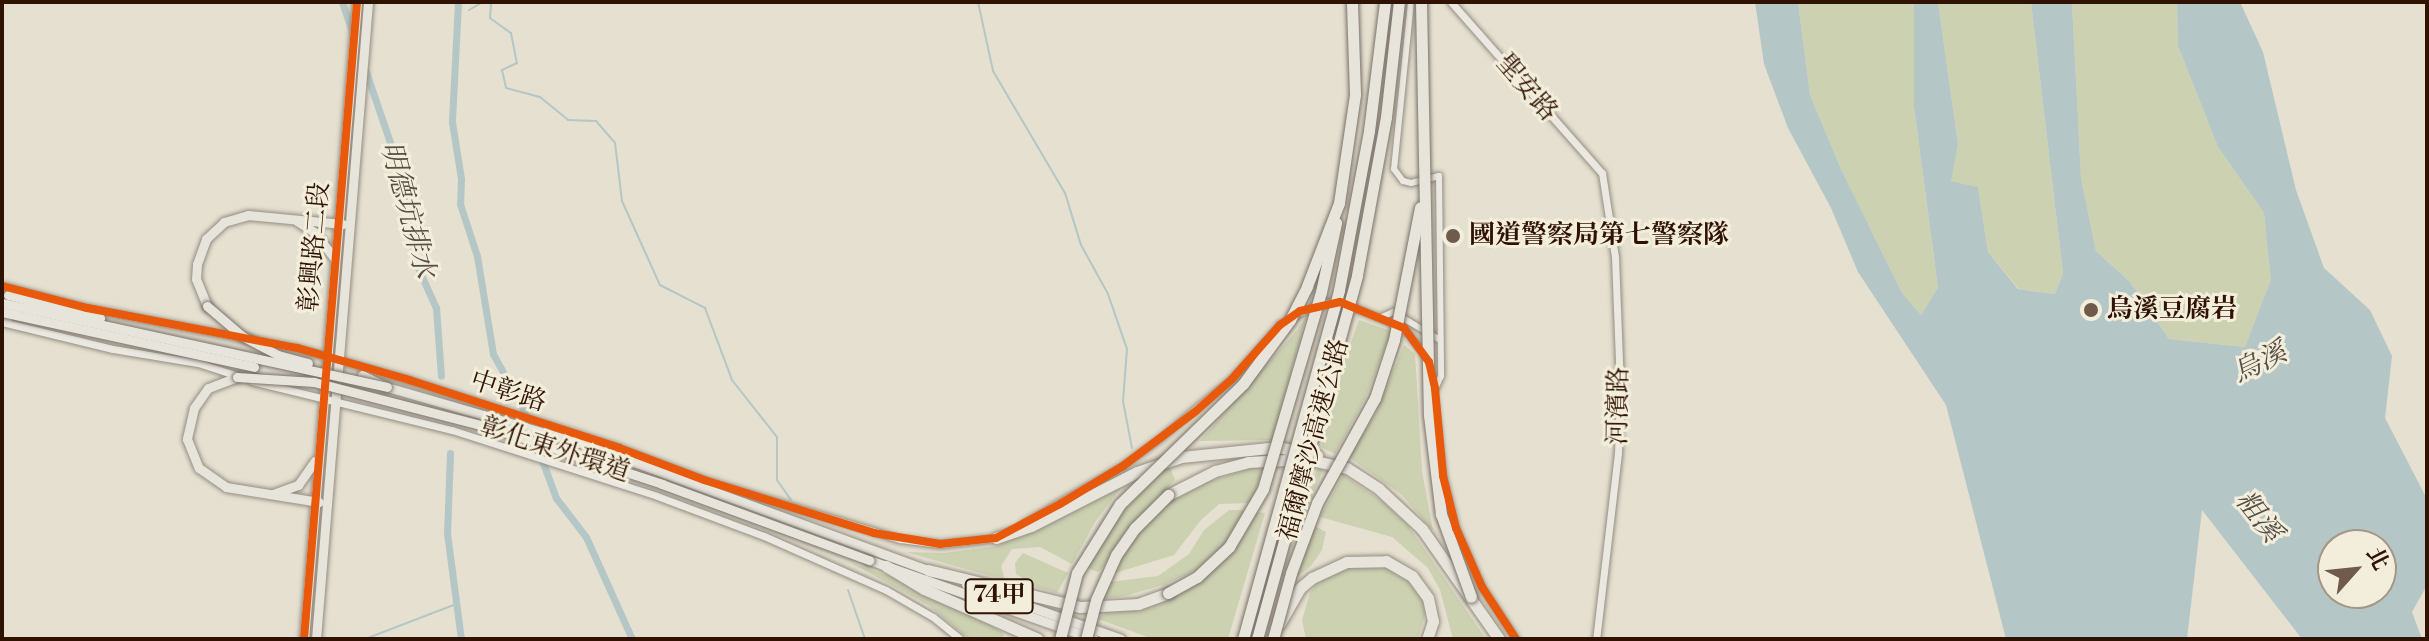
<!DOCTYPE html>
<html>
<head>
<meta charset="utf-8">
<style>
	body { margin:0 }
	#map { position:relative; width:2429px; height:641px; overflow:hidden; background:#e5e0d0; font-family:"Libre Bodoni","Noto Serif TC",serif }
	div>[style] { position:absolute }
	[style*='--x'] { left:calc(var(--x)*1px); top:calc(var(--y)*1px); width:calc(var(--w)*1px); rotate:calc(var(--a)*1deg) }
	.green>* { inset:0; background:#ccd1b1 }
	.water>* { inset:0; background:#b4c7c6 }
	.stream>* { height:2px; margin:-1px; padding:0 1px; transform-origin:1px; border-radius:1px; background:#b4c7c6 }
	.canal>* { height:7px; margin:-3.5px; padding:0 3.5px; transform-origin:3.5px; border-radius:3.5px; background:#b4c7c6 }
	.roads { filter:drop-shadow(0 0 2px #948d82) drop-shadow(0 0 2px #948d82) }
	.minor>* { height:6px; margin:-3px; padding:0 3px; transform-origin:3px; border-radius:3px; background:#eae8e0 }
	.tertiary>* { height:7px; margin:-3.5px; padding:0 3.5px; transform-origin:3.5px; border-radius:3.5px; background:#eae8e0 }
	.primary>* { height:9px; margin:-4.5px; padding:0 4.5px; transform-origin:4.5px; border-radius:4.5px; background:#e7e4db }
	.motorway>* { height:11px; margin:-5.5px; padding:0 5.5px; transform-origin:5.5px; border-radius:5.5px; background:#e7e4db }
	.bridges { filter:drop-shadow(0 0 2px #797168) drop-shadow(0 0 2px #797168) }
	.primary-bridge>* { height:9px; margin:-4.5px; padding:0 4.5px; transform-origin:4.5px; border-radius:4.5px; background:#e7e4db }
	.motorway-bridge>* { height:11px; margin:-5.5px; padding:0 5.5px; transform-origin:5.5px; border-radius:5.5px; background:#e7e4db }
	.cycleway>* { height:8px; margin:-4px; padding:0 4px; transform-origin:4px; border-radius:4px; background:#e8590c }
	.dots>* { width:22px; height:22px; translate:-50% -50%; box-sizing:border-box; border:4px solid #f3eedb; border-radius:50% }
	span { translate:-50% -50%; white-space:nowrap; text-align:center; line-height:1.15; -webkit-text-stroke:6px #f3eedb; paint-order:stroke }
	.shield-label span { padding:2px 6px; background:#f3eedb; border:2px solid; border-radius:6px; -webkit-text-stroke-width:0 }
	.shield-label { font-size:24px; color:#301203; font-weight:700 }
	.street-label { font-size:26px; color:#301203 }
	.poi-label { font-size:26px; color:#301203; font-weight:700 }
	.left { translate:0 -50%; text-align:left }
	.water-label { font-size:28px; color:#574e46; font-style:italic }
	.frame { position:absolute; inset:0; border:4px solid #301203; pointer-events:none }
	.north { position:absolute; left:2317px; top:529px; width:80px; height:80px; box-sizing:border-box; background:#f3eedb; border:2px solid #a59685; border-radius:50%; rotate:63deg; font-size:22px; font-weight:700; line-height:32px; text-align:center; color:#301203 }
	.north::after { content:''; display:block; margin:auto; width:28px; height:36px; background:#6f5a4b; clip-path:polygon(50% 0,100% 100%,50% 72%,0 100%) }
</style>
</head>
<body>
<div id="map">
	<div class="green">
		<i style="clip-path:polygon(1798px 2px,1914px 2px,1914px 107px,1938px 289px,1921px 315px,1902px 293px,1841px 169px,1810px 95px)"></i>
		<i style="clip-path:polygon(1938px 2px,2031px 2px,2063px 273px,2055px 294px,2019px 289px,1988px 252px,1978px 187px,1950px 181px,1958px 144px)"></i>
		<i style="clip-path:polygon(2072px 2px,2177px 2px,2178px 46px,2218px 147px,2264px 213px,2272px 280px,2245px 347px,2169px 339px,2130px 282px,2096px 251px,2081px 178px)"></i>
		<i style="clip-path:polygon(1306px 317px,1272px 440px,1200px 441px,1297px 330px)"></i>
		<i style="clip-path:polygon(1359px 320px,1391px 331px,1366px 397px,1335px 454px,1321px 447px,1337px 381px)"></i>
		<i style="clip-path:polygon(1404px 345px,1415px 354px,1422px 471px,1433px 531px,1402px 495px,1349px 457px,1376px 413px)"></i>
		<i style="clip-path:polygon(1265px 464px,1251px 503px,1219px 504px,1201px 520px,1174px 555px,1112px 574px,1125px 549px,1161px 506px,1190px 487px)"></i>
		<i style="clip-path:polygon(1169px 465px,1175px 480px,1127px 529px,1102px 568px,1098px 572px,1085px 567px,1115px 520px)"></i>
		<i style="clip-path:polygon(1318px 467px,1323px 470px,1304px 515px,1300px 513px)"></i>
		<i style="clip-path:polygon(1343px 475px,1382px 501px,1407px 524px,1486px 639px,1453px 639px,1440px 590px,1428px 568px,1392px 537px,1320px 517px)"></i>
		<i style="clip-path:polygon(1128px 479px,1095px 522px,1072px 564px,1040px 547px,1012px 549px,1001px 566px,1005px 580px,906px 552px,944px 553px,997px 546px)"></i>
		<i style="clip-path:polygon(1229px 510px,1245px 510px,1226px 543px,1196px 570px,1166px 584px,1125px 596px,1100px 599px,1109px 582px,1158px 576px,1189px 554px,1204px 530px)"></i>
		<i style="clip-path:polygon(1257px 512px,1265px 513px,1228px 639px,1153px 639px,1098px 619px,1106px 612px,1128px 610px,1161px 600px,1194px 583px,1218px 566px,1245px 534px)"></i>
		<i style="clip-path:polygon(1315px 526px,1326px 532px,1322px 550px,1311px 566px,1294px 579px)"></i>
		<i style="clip-path:polygon(1023px 553px,1068px 573px,1057px 593px,1036px 587px,1016px 574px,1015px 563px)"></i>
		<i style="clip-path:polygon(851px 563px,895px 578px,970px 612px,1004px 634px,1002px 639px,969px 639px,928px 605px)"></i>
		<i style="clip-path:polygon(1382px 565px,1409px 582px,1420px 594px,1426px 611px,1418px 639px,1306px 639px,1302px 620px,1310px 593px,1320px 579px,1343px 567px)"></i>
	</div>
	<div class="water">
		<i style="clip-path:polygon(evenodd,1755px 2px,1798px 2px,1810px 95px,1841px 169px,1902px 293px,1921px 315px,1938px 288px,1914px 107px,1914px 2px,1938px 2px,1958px 144px,1951px 181px,1978px 187px,1988px 252px,2018px 289px,2055px 294px,2063px 273px,2031px 2px,2072px 2px,2081px 178px,2096px 251px,2130px 282px,2169px 339px,2245px 347px,2271px 280px,2264px 213px,2218px 147px,2178px 46px,2177px 2px,2240px 2px,2263px 52px,2296px 190px,2324px 268px,2370px 310px,2392px 356px,2385px 418px,2427px 499px,2427px 585px,2412px 612px,2422px 639px,2302px 639px,2202px 510px,2187px 639px,2006px 639px,1946px 405px,1858px 272px,1831px 208px,1788px 128px,1764px 64px,1755px 2px,2333px 545px,2381px 545px,2381px 593px,2333px 593px,2333px 545px)"></i>
	</div>
	<div class="stream">
		<i style="--x:488;--y:2;--w:4;--a:34"></i>
		<i style="--x:491;--y:4;--w:14;--a:94"></i>
		<i style="--x:490;--y:18;--w:26;--a:36"></i>
		<i style="--x:511;--y:33;--w:31;--a:79"></i>
		<i style="--x:517;--y:63;--w:17;--a:155"></i>
		<i style="--x:502;--y:70;--w:18;--a:77"></i>
		<i style="--x:506;--y:88;--w:35;--a:15"></i>
		<i style="--x:540;--y:97;--w:36;--a:39"></i>
		<i style="--x:568;--y:120;--w:28;--a:2"></i>
		<i style="--x:596;--y:121;--w:29;--a:49"></i>
		<i style="--x:615;--y:143;--w:58;--a:83.1"></i>
		<i style="--x:622;--y:201;--w:92;--a:65.7"></i>
		<i style="--x:660;--y:285;--w:51;--a:27.1"></i>
		<i style="--x:705;--y:308;--w:77;--a:69.4"></i>
		<i style="--x:732;--y:380;--w:73;--a:51.7"></i>
		<i style="--x:777;--y:437;--w:43;--a:90"></i>
		<i style="--x:777;--y:480;--w:24;--a:55"></i>
		<i style="--x:978;--y:2;--w:71;--a:77.7"></i>
		<i style="--x:993;--y:71;--w:142;--a:59.5"></i>
		<i style="--x:1065;--y:193;--w:54;--a:72.9"></i>
		<i style="--x:1081;--y:245;--w:56;--a:61.1"></i>
		<i style="--x:1108;--y:294;--w:58;--a:70.9"></i>
		<i style="--x:1127;--y:349;--w:52;--a:94.4"></i>
		<i style="--x:1123;--y:401;--w:48;--a:79.2"></i>
		<i style="--x:469;--y:10;--w:16;--a:-30"></i>
		<i style="--x:848;--y:590;--w:52;--a:70.9"></i>
		<i style="--x:365;--y:639;--w:97;--a:-21"></i>
	</div>
	<div class="canal">
		<i style="--x:342;--y:2;--w:198;--a:71.1"></i>
		<i style="--x:406;--y:189;--w:70;--a:83.5"></i>
		<i style="--x:414;--y:259;--w:54;--a:65.8"></i>
		<i style="--x:436;--y:308;--w:68;--a:85.8"></i>
		<i style="--x:458;--y:2;--w:120;--a:92.9"></i>
		<i style="--x:452;--y:122;--w:58;--a:81"></i>
		<i style="--x:461;--y:179;--w:25;--a:92"></i>
		<i style="--x:460;--y:204;--w:55;--a:71.9"></i>
		<i style="--x:477;--y:256;--w:99;--a:80.7"></i>
		<i style="--x:493;--y:354;--w:60;--a:60.9"></i>
		<i style="--x:522;--y:406;--w:98;--a:69.7"></i>
		<i style="--x:556;--y:498;--w:49;--a:52.4"></i>
		<i style="--x:586;--y:537;--w:112;--a:65.7"></i>
		<i style="--x:450;--y:453;--w:80;--a:92.1"></i>
		<i style="--x:447;--y:533;--w:107;--a:82.5"></i>
	</div>
	<div class="roads">
		<div class="minor">
			<i style="--x:1411;--y:2;--w:168;--a:95.8"></i>
			<i style="--x:1394;--y:169;--w:15;--a:53"></i>
			<i style="--x:1403;--y:181;--w:8;--a:14"></i>
			<i style="--x:1411;--y:183;--w:29;--a:-14"></i>
			<i style="--x:1439;--y:176;--w:200;--a:89.4"></i>
			<i style="--x:1441;--y:376;--w:14;--a:115"></i>
			<i style="--x:1294;--y:316;--w:33;--a:-23"></i>
			<i style="--x:1324;--y:303;--w:16;--a:-4"></i>
			<i style="--x:1340;--y:302;--w:69;--a:22.1"></i>
			<i style="--x:1404;--y:328;--w:34;--a:52"></i>
			<i style="--x:1382;--y:317;--w:12;--a:-24"></i>
			<i style="--x:1393;--y:312;--w:55;--a:30.8"></i>
			<i style="--x:1432;--y:377;--w:100;--a:83.7"></i>
			<i style="--x:1443;--y:476;--w:54;--a:76"></i>
			<i style="--x:1456;--y:528;--w:64;--a:66.2"></i>
			<i style="--x:1482;--y:587;--w:62;--a:56.8"></i>
			<i style="--x:1023;--y:524;--w:116;--a:-30.1"></i>
			<i style="--x:1123;--y:466;--w:47;--a:-36.4"></i>
			<i style="--x:1161;--y:438;--w:92;--a:-39.7"></i>
			<i style="--x:1232;--y:379;--w:74;--a:-48.3"></i>
		</div>
		<div class="tertiary">
			<i style="--x:1451;--y:2;--w:228;--a:48.6"></i>
			<i style="--x:1602;--y:173;--w:85;--a:81.2"></i>
			<i style="--x:1615;--y:257;--w:130;--a:87.8"></i>
			<i style="--x:1620;--y:387;--w:66;--a:91.7"></i>
			<i style="--x:1618;--y:453;--w:187;--a:96.7"></i>
			<i style="--x:2;--y:286;--w:88;--a:14.5"></i>
			<i style="--x:87;--y:308;--w:214;--a:10.8"></i>
			<i style="--x:297;--y:348;--w:116;--a:15.9"></i>
			<i style="--x:409;--y:380;--w:221;--a:17.9"></i>
			<i style="--x:619;--y:448;--w:91;--a:20.6"></i>
			<i style="--x:704;--y:480;--w:205;--a:16.8"></i>
			<i style="--x:900;--y:539;--w:40;--a:7.1"></i>
			<i style="--x:940;--y:544;--w:56;--a:-6.1"></i>
			<i style="--x:2;--y:322;--w:114;--a:13.7"></i>
			<i style="--x:113;--y:349;--w:86;--a:9.4"></i>
			<i style="--x:198;--y:363;--w:45;--a:18"></i>
			<i style="--x:252;--y:381;--w:206;--a:13.8"></i>
			<i style="--x:452;--y:430;--w:215;--a:17.8"></i>
			<i style="--x:657;--y:496;--w:114;--a:20.5"></i>
			<i style="--x:764;--y:536;--w:133;--a:23.9"></i>
			<i style="--x:886;--y:590;--w:54;--a:29.9"></i>
			<i style="--x:933;--y:617;--w:35;--a:39"></i>
		</div>
		<div class="primary">
			<i style="--x:297;--y:221;--w:20;--a:33"></i>
			<i style="--x:314;--y:232;--w:33;--a:52"></i>
			<i style="--x:207;--y:306;--w:29;--a:-112"></i>
			<i style="--x:196;--y:279;--w:15;--a:-86"></i>
			<i style="--x:197;--y:264;--w:27;--a:-70"></i>
			<i style="--x:206;--y:239;--w:25;--a:-43"></i>
			<i style="--x:224;--y:222;--w:25;--a:-16"></i>
			<i style="--x:248;--y:215;--w:95;--a:5.4"></i>
			<i style="--x:2;--y:318;--w:5;--a:11"></i>
			<i style="--x:254;--y:367;--w:48;--a:13.2"></i>
			<i style="--x:362;--y:375;--w:28;--a:26"></i>
			<i style="--x:387;--y:387;--w:215;--a:16.2"></i>
			<i style="--x:593;--y:447;--w:362;--a:20.2"></i>
			<i style="--x:237;--y:377;--w:31;--a:159"></i>
			<i style="--x:208;--y:388;--w:24;--a:125"></i>
			<i style="--x:194;--y:408;--w:32;--a:103"></i>
			<i style="--x:187;--y:439;--w:31;--a:68"></i>
			<i style="--x:199;--y:468;--w:33;--a:35"></i>
			<i style="--x:226;--y:487;--w:94;--a:9.2"></i>
			<i style="--x:273;--y:494;--w:27;--a:-20"></i>
			<i style="--x:298;--y:485;--w:29;--a:-55"></i>
			<i style="--x:869;--y:560;--w:238;--a:19.3"></i>
			<i style="--x:966;--y:584;--w:164;--a:19.5"></i>
			<i style="--x:304;--y:639;--w:639;--a:-85.24"></i>
			<i style="--x:316;--y:639;--w:639;--a:-85.33"></i>
		</div>
		<div class="motorway">
			<i style="--x:1168;--y:495;--w:53;--a:-27.1"></i>
			<i style="--x:1215;--y:471;--w:34;--a:-15"></i>
			<i style="--x:1248;--y:462;--w:58;--a:-3"></i>
			<i style="--x:1306;--y:459;--w:42;--a:12.4"></i>
			<i style="--x:1347;--y:468;--w:38;--a:33"></i>
			<i style="--x:1379;--y:489;--w:59;--a:42.9"></i>
			<i style="--x:1422;--y:529;--w:134;--a:55"></i>
			<i style="--x:996;--y:538;--w:37;--a:-19"></i>
			<i style="--x:1031;--y:526;--w:119;--a:-27"></i>
			<i style="--x:1137;--y:472;--w:46;--a:-18.8"></i>
			<i style="--x:1181;--y:457;--w:98;--a:-5.9"></i>
			<i style="--x:1278;--y:447;--w:40;--a:12"></i>
			<i style="--x:886;--y:566;--w:44;--a:31.2"></i>
			<i style="--x:924;--y:589;--w:124;--a:23.7"></i>
			<i style="--x:928;--y:570;--w:156;--a:13.7"></i>
			<i style="--x:1080;--y:607;--w:58;--a:-3"></i>
			<i style="--x:1138;--y:604;--w:32;--a:-20"></i>
			<i style="--x:1280;--y:623;--w:40;--a:-60.3"></i>
			<i style="--x:1300;--y:588;--w:16;--a:-40"></i>
			<i style="--x:1312;--y:578;--w:38;--a:-25"></i>
			<i style="--x:1347;--y:562;--w:39;--a:-1"></i>
			<i style="--x:1386;--y:561;--w:30;--a:30"></i>
			<i style="--x:1412;--y:576;--w:27;--a:54"></i>
			<i style="--x:1428;--y:598;--w:24;--a:78"></i>
			<i style="--x:1433;--y:621;--w:19;--a:108"></i>
		</div>
	</div>
	<div class="bridges">
		<div class="primary-bridge">
			<i style="--x:8;--y:295;--w:95;--a:14"></i>
			<i style="--x:2;--y:303;--w:394;--a:12.3"></i>
			<i style="--x:207;--y:306;--w:46;--a:40.6"></i>
			<i style="--x:242;--y:336;--w:41;--a:27.8"></i>
			<i style="--x:278;--y:355;--w:31;--a:15"></i>
			<i style="--x:2;--y:312;--w:258;--a:12.3"></i>
			<i style="--x:237;--y:377;--w:77;--a:3.7"></i>
			<i style="--x:314;--y:382;--w:184;--a:14.5"></i>
			<i style="--x:492;--y:428;--w:179;--a:18.2"></i>
			<i style="--x:662;--y:484;--w:221;--a:20.2"></i>
		</div>
		<div class="motorway-bridge">
			<i style="--x:1421;--y:2;--w:413;--a:88.9"></i>
			<i style="--x:1429;--y:415;--w:100;--a:83.1"></i>
			<i style="--x:1441;--y:514;--w:88;--a:70.1"></i>
			<i style="--x:1168;--y:593;--w:33;--a:-29"></i>
			<i style="--x:1197;--y:577;--w:44;--a:-43.2"></i>
			<i style="--x:1229;--y:547;--w:67;--a:-59.6"></i>
			<i style="--x:1263;--y:489;--w:205;--a:-73.6"></i>
			<i style="--x:1321;--y:292;--w:71;--a:-77.7"></i>
			<i style="--x:1060;--y:639;--w:68;--a:-75.6"></i>
			<i style="--x:1077;--y:573;--w:81;--a:-58.1"></i>
			<i style="--x:1120;--y:504;--w:172;--a:-44.3"></i>
			<i style="--x:1243;--y:384;--w:79;--a:-53.7"></i>
			<i style="--x:1290;--y:320;--w:38;--a:-63"></i>
			<i style="--x:1307;--y:286;--w:89;--a:-68.9"></i>
			<i style="--x:1339;--y:203;--w:110;--a:-81.6"></i>
			<i style="--x:1355;--y:94;--w:92;--a:-91.9"></i>
			<i style="--x:1086;--y:639;--w:40;--a:-75.6"></i>
			<i style="--x:1096;--y:600;--w:49;--a:-66"></i>
			<i style="--x:1116;--y:555;--w:33;--a:-55"></i>
			<i style="--x:1135;--y:528;--w:47;--a:-45"></i>
			<i style="--x:1243;--y:639;--w:362;--a:-74.6"></i>
			<i style="--x:1339;--y:290;--w:162;--a:-79.3"></i>
			<i style="--x:1369;--y:131;--w:130;--a:-82.9"></i>
			<i style="--x:1257;--y:639;--w:377;--a:-74.6"></i>
			<i style="--x:1357;--y:275;--w:161;--a:-79.6"></i>
			<i style="--x:1386;--y:117;--w:116;--a:-83.6"></i>
			<i style="--x:1273;--y:639;--w:68;--a:-74.7"></i>
			<i style="--x:1291;--y:573;--w:75;--a:-69.6"></i>
			<i style="--x:1317;--y:503;--w:120;--a:-61.1"></i>
			<i style="--x:1375;--y:398;--w:61;--a:-71.9"></i>
			<i style="--x:1394;--y:340;--w:135;--a:-78.9"></i>
		</div>
	</div>
	<div class="cycleway">
		<i style="--x:2;--y:286;--w:88;--a:14.5"></i>
		<i style="--x:87;--y:308;--w:214;--a:10.8"></i>
		<i style="--x:297;--y:348;--w:116;--a:15.9"></i>
		<i style="--x:409;--y:380;--w:221;--a:17.9"></i>
		<i style="--x:619;--y:448;--w:91;--a:20.6"></i>
		<i style="--x:704;--y:480;--w:178;--a:17.3"></i>
		<i style="--x:874;--y:533;--w:67;--a:9.5"></i>
		<i style="--x:940;--y:544;--w:56;--a:-6.1"></i>
		<i style="--x:996;--y:538;--w:72;--a:-28"></i>
		<i style="--x:1060;--y:504;--w:74;--a:-31.1"></i>
		<i style="--x:1123;--y:466;--w:91;--a:-37"></i>
		<i style="--x:1196;--y:411;--w:48;--a:-41.6"></i>
		<i style="--x:1232;--y:379;--w:72;--a:-48.4"></i>
		<i style="--x:1280;--y:325;--w:24;--a:-35"></i>
		<i style="--x:1300;--y:311;--w:41;--a:-12.7"></i>
		<i style="--x:1340;--y:302;--w:69;--a:22.1"></i>
		<i style="--x:1404;--y:328;--w:42;--a:53.7"></i>
		<i style="--x:1429;--y:362;--w:28;--a:77"></i>
		<i style="--x:1435;--y:389;--w:87;--a:84.7"></i>
		<i style="--x:1443;--y:476;--w:54;--a:76"></i>
		<i style="--x:1456;--y:528;--w:64;--a:66.2"></i>
		<i style="--x:1482;--y:587;--w:62;--a:56.8"></i>
		<i style="--x:304;--y:639;--w:639;--a:-85.24"></i>
	</div>
	<div class="dots">
		<i style="left:1453px;top:236px;background:#6f5a4b"></i>
		<i style="left:2091px;top:310px;background:#6f5a4b"></i>
	</div>
	<div class="shield-label">
		<span style="left:999px;top:596px">74甲</span>
	</div>
	<div class="street-label">
		<span style="left:1526px;top:88px;rotate:49deg">聖安路</span>
		<span style="left:315px;top:247px;rotate:-85deg">彰興路二段</span>
		<span style="left:508px;top:392px;rotate:18deg">中彰路</span>
		<span style="left:1619px;top:406px;rotate:-89deg">河濱路</span>
		<span style="left:1314px;top:440px;rotate:-75deg">福爾摩沙高速公路</span>
		<span style="left:555px;top:450px;rotate:18deg">彰化東外環道</span>
	</div>
	<div class="poi-label">
		<span class="left" style="left:1469px;top:236px">國道警察局第七警察隊</span>
		<span class="left" style="left:2107px;top:310px">烏溪豆腐岩</span>
	</div>
	<div class="water-label">
		<span style="left:407px;top:210px;rotate:75deg">明德坑排水</span>
		<span style="left:2260px;top:363px;rotate:-26deg">烏溪</span>
		<span style="left:2258px;top:517px;rotate:52deg">粗溪</span>
	</div>
	<div class="frame"></div>
	<div class="north">北</div>
</div>
</body>
</html>
